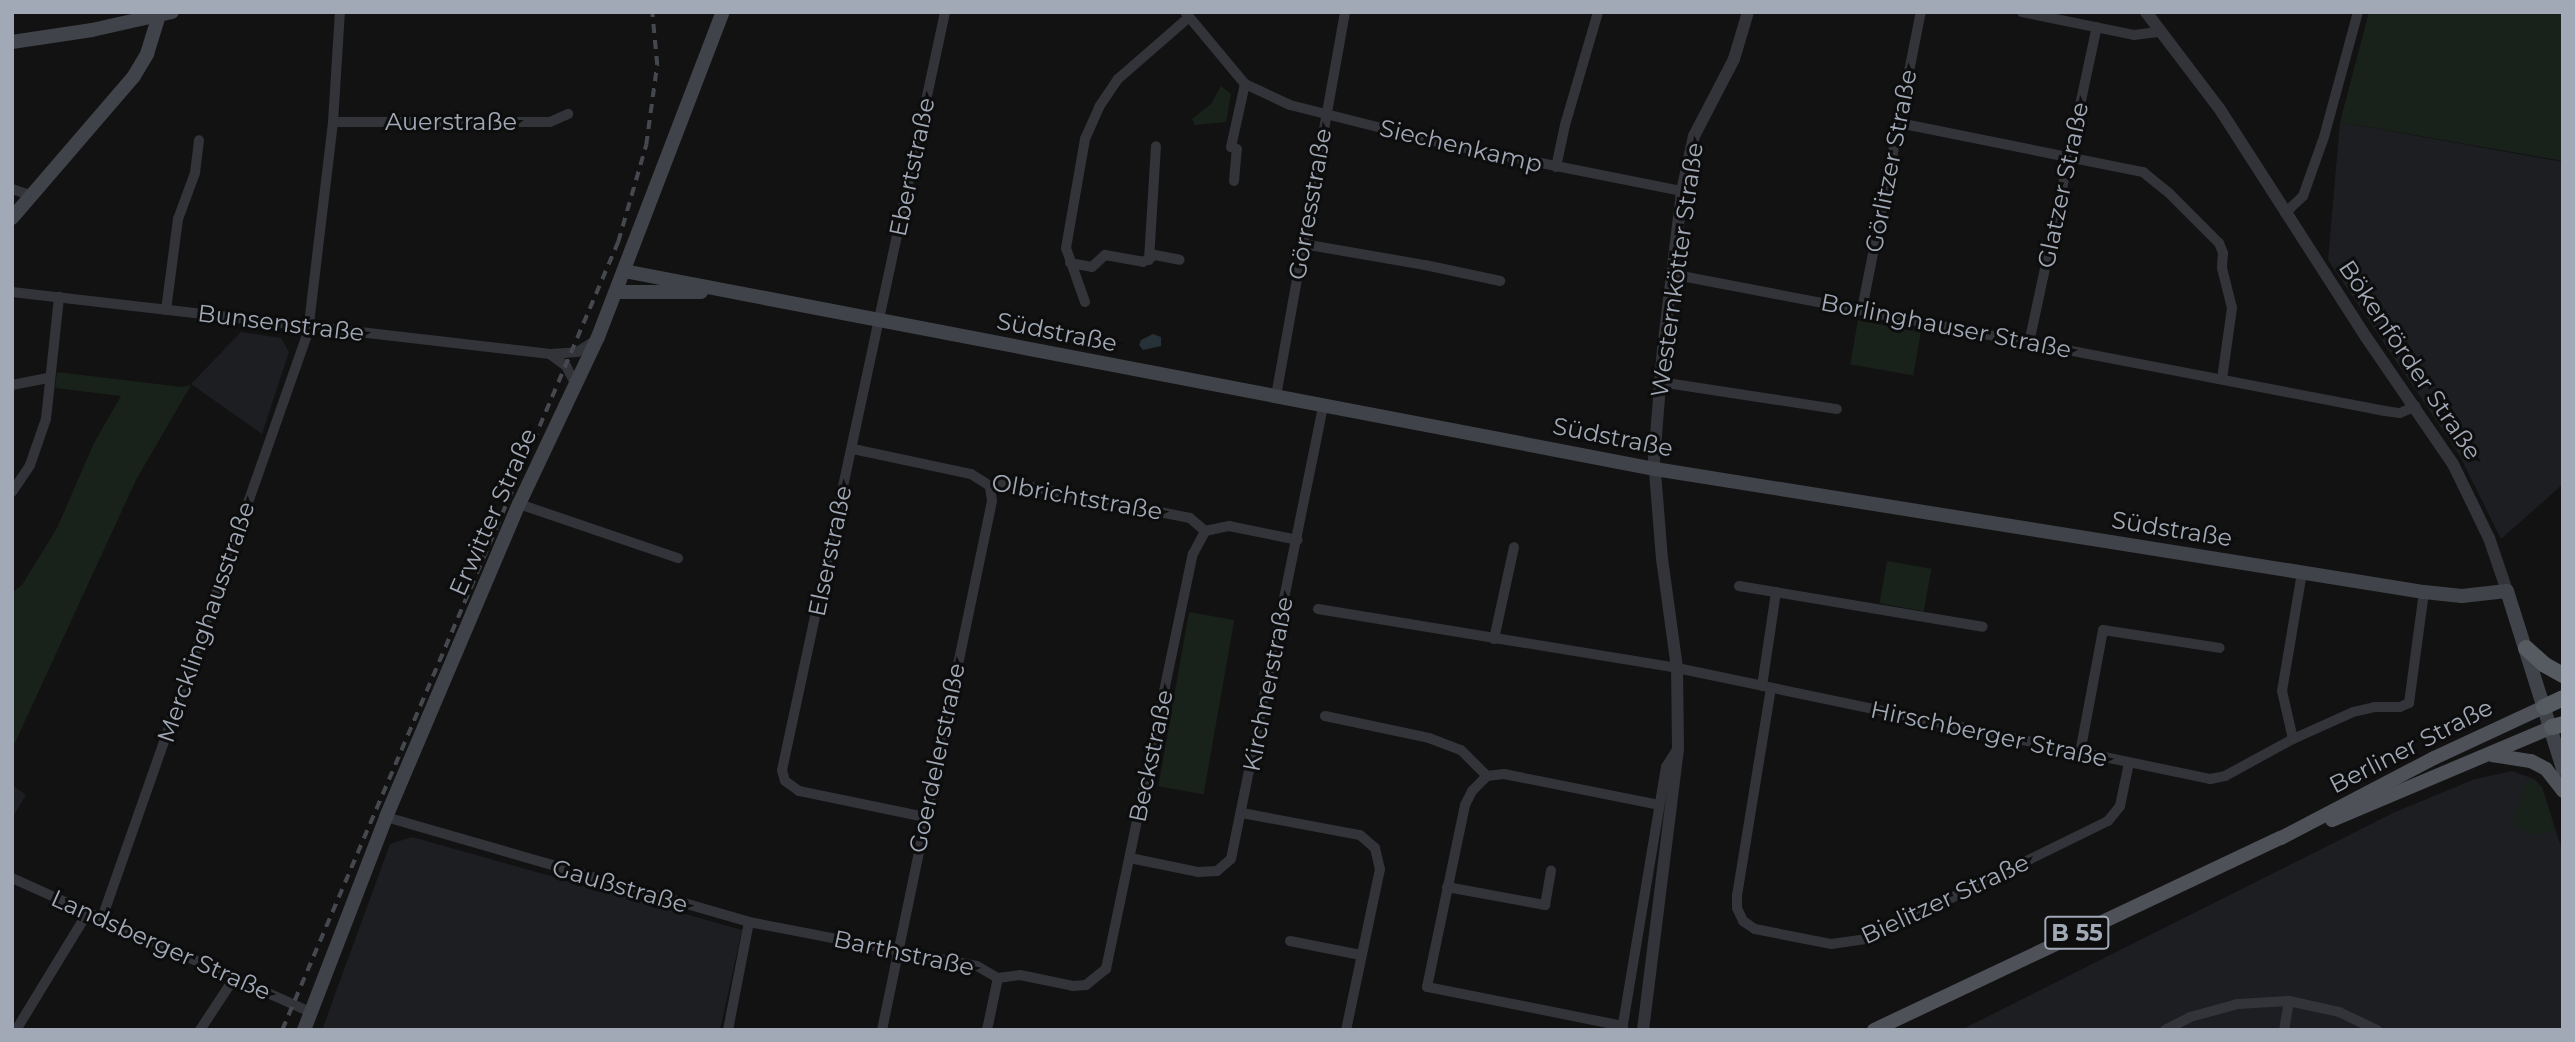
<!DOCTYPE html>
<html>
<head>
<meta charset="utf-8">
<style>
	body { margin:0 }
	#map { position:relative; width:2575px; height:1042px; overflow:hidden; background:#121213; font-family:Montserrat,sans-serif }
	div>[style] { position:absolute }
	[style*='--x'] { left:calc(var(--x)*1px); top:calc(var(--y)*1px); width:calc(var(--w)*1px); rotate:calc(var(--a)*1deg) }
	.built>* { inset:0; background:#1d1e21 }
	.green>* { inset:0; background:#19221a; transform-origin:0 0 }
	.water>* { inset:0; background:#273138 }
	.minor>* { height:10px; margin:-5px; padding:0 5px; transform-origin:5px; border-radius:5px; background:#323439 }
	.tertiary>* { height:12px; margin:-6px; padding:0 6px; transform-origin:6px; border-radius:6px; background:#323439 }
	.secondary>* { height:14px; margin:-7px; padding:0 7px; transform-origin:7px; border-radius:7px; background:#404349 }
	.primary>* { height:14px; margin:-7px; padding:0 7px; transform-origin:7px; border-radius:7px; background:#4e5158 }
	.trunk>* { height:16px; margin:-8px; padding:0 8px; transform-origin:8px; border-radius:8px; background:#565a61 }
	.rail>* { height:3.5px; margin-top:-1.75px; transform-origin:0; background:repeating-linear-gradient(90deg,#45484e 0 9px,transparent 0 16px) }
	span { translate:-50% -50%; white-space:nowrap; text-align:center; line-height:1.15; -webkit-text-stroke:6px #0d0d0e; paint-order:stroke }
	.shield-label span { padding:2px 5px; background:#0d0d0e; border:2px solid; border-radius:5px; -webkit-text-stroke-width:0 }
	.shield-label { font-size:23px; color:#a1a9b6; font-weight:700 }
	.street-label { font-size:24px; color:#a1a9b6 }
	.frame { position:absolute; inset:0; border:14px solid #a1a9b6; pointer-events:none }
</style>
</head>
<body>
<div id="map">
	<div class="built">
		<i style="clip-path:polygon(2340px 122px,2563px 162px,2563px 484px,2501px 539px,2460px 456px,2328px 260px)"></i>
		<i style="clip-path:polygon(241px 332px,281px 338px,289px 352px,262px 434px,191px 384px)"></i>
		<i style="clip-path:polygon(2512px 771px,2534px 779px,2542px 787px,2563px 853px,2563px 1030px,1961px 1030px,2395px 812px,2475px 779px)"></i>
		<i style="clip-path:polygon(12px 785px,26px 795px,12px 818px)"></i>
		<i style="clip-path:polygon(412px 837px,742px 930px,720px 1030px,322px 1030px,390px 844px)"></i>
	</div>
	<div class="green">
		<i style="clip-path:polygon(2369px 12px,2563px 12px,2563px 161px,2340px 122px)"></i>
		<i style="clip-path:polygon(1221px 86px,1231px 94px,1226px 122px,1195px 125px,1192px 119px,1211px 104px)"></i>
		<i style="left:1858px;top:320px;width:64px;height:45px;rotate:10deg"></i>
		<i style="clip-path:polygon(57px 372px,182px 387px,191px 385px,136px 480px,12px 749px,12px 593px,22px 585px,57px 528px,94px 443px,121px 396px,55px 388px)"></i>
		<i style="left:1887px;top:561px;width:45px;height:43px;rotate:10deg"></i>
		<i style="left:1189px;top:612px;width:46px;height:177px;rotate:10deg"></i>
		<i style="clip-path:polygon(2528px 778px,2542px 788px,2555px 832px,2532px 834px,2512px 824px)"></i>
	</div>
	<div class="water">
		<i style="clip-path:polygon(1153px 334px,1161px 337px,1161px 346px,1143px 350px,1139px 345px,1141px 340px)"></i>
	</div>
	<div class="minor">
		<i style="--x:1185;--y:12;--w:94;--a:50.2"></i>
		<i style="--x:1245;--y:84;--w:50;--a:25"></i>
		<i style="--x:1290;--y:105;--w:156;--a:14.1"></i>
		<i style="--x:1441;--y:143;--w:246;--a:11.3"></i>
		<i style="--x:2022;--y:12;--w:114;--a:11.6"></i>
		<i style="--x:2134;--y:35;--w:26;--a:-7"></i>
		<i style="--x:333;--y:122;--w:217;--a:0"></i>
		<i style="--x:550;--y:122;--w:20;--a:-24"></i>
		<i style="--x:1899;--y:123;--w:249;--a:11.4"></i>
		<i style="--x:2143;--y:172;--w:32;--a:39"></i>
		<i style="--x:2168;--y:192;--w:72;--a:45"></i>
		<i style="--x:2219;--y:243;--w:11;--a:68"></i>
		<i style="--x:2223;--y:253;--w:15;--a:94"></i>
		<i style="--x:2222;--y:268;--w:41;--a:76"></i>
		<i style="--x:2232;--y:308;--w:72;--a:98"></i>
		<i style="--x:1556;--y:167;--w:43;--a:-77.9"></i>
		<i style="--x:1565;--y:125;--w:118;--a:-73.7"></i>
		<i style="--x:1234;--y:181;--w:32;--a:-85"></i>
		<i style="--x:1237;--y:149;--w:6;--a:-162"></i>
		<i style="--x:1231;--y:147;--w:65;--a:-77.5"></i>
		<i style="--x:12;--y:189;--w:21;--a:19"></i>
		<i style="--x:2285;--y:213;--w:25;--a:-43"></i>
		<i style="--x:2303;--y:196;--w:63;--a:-70.4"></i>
		<i style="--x:2324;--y:137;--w:130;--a:-74.8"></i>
		<i style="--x:1303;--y:244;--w:124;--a:9.8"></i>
		<i style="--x:1425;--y:265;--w:77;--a:12"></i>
		<i style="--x:1149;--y:260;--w:114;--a:-86.5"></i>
		<i style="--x:1070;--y:263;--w:22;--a:10"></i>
		<i style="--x:1092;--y:267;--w:18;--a:-43"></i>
		<i style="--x:1105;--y:255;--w:39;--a:10"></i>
		<i style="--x:1143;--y:262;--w:14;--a:-30"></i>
		<i style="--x:1155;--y:255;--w:25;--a:11"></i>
		<i style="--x:1671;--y:274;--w:727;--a:10.86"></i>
		<i style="--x:2385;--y:411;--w:15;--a:8"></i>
		<i style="--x:2400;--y:413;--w:17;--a:-24"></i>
		<i style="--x:12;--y:292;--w:542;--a:6.57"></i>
		<i style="--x:550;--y:354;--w:27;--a:-4"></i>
		<i style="--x:577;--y:352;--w:19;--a:-32"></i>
		<i style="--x:1085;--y:302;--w:57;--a:-109.4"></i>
		<i style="--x:1066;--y:248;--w:111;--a:-80.1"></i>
		<i style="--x:1085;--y:139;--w:35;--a:-66"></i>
		<i style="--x:1099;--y:107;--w:34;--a:-56"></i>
		<i style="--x:1118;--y:79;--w:94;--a:-41.1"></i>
		<i style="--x:1862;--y:309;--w:303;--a:-78.8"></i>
		<i style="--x:166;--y:310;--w:92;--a:-82.5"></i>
		<i style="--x:178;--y:219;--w:49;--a:-69.7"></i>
		<i style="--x:195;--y:173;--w:33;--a:-83"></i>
		<i style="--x:2029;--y:343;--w:323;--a:-77.9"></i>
		<i style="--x:551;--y:355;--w:19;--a:36"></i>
		<i style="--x:566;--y:366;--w:21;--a:62"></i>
		<i style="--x:1660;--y:382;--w:179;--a:8.7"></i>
		<i style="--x:12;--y:385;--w:38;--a:-11"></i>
		<i style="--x:1276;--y:396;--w:390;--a:-79.8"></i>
		<i style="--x:853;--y:449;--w:121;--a:12"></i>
		<i style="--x:971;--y:474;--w:22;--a:32"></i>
		<i style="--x:990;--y:486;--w:21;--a:-8"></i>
		<i style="--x:1011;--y:483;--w:136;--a:11"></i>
		<i style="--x:1145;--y:509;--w:46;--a:11.3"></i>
		<i style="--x:1190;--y:518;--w:20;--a:41"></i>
		<i style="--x:1205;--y:531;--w:25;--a:-12"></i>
		<i style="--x:1229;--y:526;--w:70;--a:11.5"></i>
		<i style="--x:12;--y:492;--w:32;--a:-56"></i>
		<i style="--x:30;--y:465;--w:49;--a:-70.8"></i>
		<i style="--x:46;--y:419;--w:123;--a:-83.9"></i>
		<i style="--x:519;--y:504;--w:168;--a:18.8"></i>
		<i style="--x:1739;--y:586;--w:247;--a:9.5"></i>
		<i style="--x:1318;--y:609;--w:364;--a:9.3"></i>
		<i style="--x:1677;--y:668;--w:544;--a:11.76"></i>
		<i style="--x:2210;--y:779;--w:15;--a:-11"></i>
		<i style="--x:2225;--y:776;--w:77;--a:-28.6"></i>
		<i style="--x:2293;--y:739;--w:66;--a:-24.2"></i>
		<i style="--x:2353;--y:712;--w:22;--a:-13"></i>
		<i style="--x:2374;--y:707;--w:26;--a:0"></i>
		<i style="--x:2400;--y:707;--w:10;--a:-24"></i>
		<i style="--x:2409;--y:703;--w:112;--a:-82.3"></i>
		<i style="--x:1494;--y:639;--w:94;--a:-77.7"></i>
		<i style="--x:1762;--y:686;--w:95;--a:-81.5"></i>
		<i style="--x:1771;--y:688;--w:210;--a:99.3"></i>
		<i style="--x:1737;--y:895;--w:13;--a:90"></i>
		<i style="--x:1737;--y:908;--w:14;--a:65"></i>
		<i style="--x:1743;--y:921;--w:14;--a:34"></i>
		<i style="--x:1755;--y:929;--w:77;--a:11.2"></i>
		<i style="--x:1831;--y:944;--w:37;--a:-8"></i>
		<i style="--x:1868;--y:939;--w:267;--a:-26.2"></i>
		<i style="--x:2108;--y:821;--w:19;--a:-51"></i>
		<i style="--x:2120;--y:806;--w:44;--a:-78.2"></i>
		<i style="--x:1325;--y:716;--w:106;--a:11.9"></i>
		<i style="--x:1429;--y:738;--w:34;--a:21"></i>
		<i style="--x:1461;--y:750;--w:37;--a:45"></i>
		<i style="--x:2293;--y:739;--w:49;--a:-102.9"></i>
		<i style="--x:2282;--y:691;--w:120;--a:-80.4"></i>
		<i style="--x:2080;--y:753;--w:125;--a:-79.4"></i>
		<i style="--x:2103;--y:630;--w:118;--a:8.7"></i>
		<i style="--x:1242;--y:813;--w:120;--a:10.6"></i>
		<i style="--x:1360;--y:835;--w:20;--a:41"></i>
		<i style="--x:1375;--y:848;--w:22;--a:77"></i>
		<i style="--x:1380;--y:869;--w:165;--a:101.9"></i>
		<i style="--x:386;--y:817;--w:378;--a:16.1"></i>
		<i style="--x:749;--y:922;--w:232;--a:10.9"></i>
		<i style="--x:977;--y:966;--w:24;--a:30"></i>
		<i style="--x:998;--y:978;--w:22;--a:-8"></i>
		<i style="--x:1020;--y:975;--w:54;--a:11.7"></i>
		<i style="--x:1073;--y:986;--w:13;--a:-4"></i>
		<i style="--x:1086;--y:985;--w:26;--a:-39"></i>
		<i style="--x:1106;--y:969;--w:424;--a:-78.2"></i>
		<i style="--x:1193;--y:554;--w:26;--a:-62"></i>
		<i style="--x:925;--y:817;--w:129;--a:-168.3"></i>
		<i style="--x:799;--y:791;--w:17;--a:-144"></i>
		<i style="--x:785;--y:781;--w:11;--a:-105"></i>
		<i style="--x:782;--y:770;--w:775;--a:-77.86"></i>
		<i style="--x:1130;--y:858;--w:69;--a:11.6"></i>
		<i style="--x:1198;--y:872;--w:19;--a:-3"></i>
		<i style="--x:1217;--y:871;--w:18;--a:-41"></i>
		<i style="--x:1231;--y:859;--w:463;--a:-78.5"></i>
		<i style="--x:12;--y:878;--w:327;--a:24.2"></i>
		<i style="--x:1447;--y:887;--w:100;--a:10.4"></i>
		<i style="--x:1545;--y:905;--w:35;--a:-80"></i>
		<i style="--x:102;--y:918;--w:621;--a:-70.63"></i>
		<i style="--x:308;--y:332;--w:211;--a:-83.2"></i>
		<i style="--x:333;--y:122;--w:110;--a:-86.4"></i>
		<i style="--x:1290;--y:941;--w:72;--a:11.2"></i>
		<i style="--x:1623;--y:1026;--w:200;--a:-168.7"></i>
		<i style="--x:1427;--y:987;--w:186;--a:-78.2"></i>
		<i style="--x:1465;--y:805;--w:16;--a:-63"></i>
		<i style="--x:1472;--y:791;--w:21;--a:-45"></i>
		<i style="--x:1487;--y:776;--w:17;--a:-7"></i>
		<i style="--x:1504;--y:774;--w:158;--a:11.3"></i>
		<i style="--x:16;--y:1030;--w:138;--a:-58.6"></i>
		<i style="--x:200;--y:1030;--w:64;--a:-56.6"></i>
		<i style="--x:728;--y:1030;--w:110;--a:-79"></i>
		<i style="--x:882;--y:1030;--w:540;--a:-78.25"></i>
		<i style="--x:992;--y:501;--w:15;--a:-98"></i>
		<i style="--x:987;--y:1030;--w:53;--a:-78.1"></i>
		<i style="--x:1622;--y:1030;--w:267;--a:-80.5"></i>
		<i style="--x:1666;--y:767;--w:19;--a:-58"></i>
		<i style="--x:2165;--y:1030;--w:28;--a:-27"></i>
		<i style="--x:2190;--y:1017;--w:50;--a:-15.2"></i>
		<i style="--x:2238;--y:1004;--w:51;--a:-3.4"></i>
		<i style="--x:2289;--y:1001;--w:51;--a:12.4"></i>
		<i style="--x:2339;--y:1012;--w:42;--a:25.3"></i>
		<i style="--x:2284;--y:1030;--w:29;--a:-80"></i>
	</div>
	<div class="tertiary">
		<i style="--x:2146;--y:12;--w:121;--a:52.8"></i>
		<i style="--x:2219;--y:108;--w:272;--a:57.3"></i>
		<i style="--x:2366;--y:337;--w:154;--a:55.6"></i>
		<i style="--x:2453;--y:464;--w:82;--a:64.1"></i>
		<i style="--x:2489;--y:538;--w:56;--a:71.2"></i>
		<i style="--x:1643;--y:1030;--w:284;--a:-82.9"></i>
		<i style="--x:1678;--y:748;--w:80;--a:-90.7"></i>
		<i style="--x:1677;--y:668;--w:110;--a:-97.8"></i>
		<i style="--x:1662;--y:559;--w:99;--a:-94.6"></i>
		<i style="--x:1654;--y:460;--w:111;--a:-85.4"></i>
		<i style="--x:1663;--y:349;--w:159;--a:-83.1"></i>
		<i style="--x:1682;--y:191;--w:56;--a:-77.7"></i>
		<i style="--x:1694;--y:136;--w:87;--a:-62.5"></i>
		<i style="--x:1734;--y:59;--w:49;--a:-73.4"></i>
	</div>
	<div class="secondary">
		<i style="--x:12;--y:42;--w:81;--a:-8.5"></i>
		<i style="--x:92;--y:30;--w:82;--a:-12.7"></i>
		<i style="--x:12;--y:218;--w:187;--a:-49.3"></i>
		<i style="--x:134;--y:76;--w:26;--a:-59"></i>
		<i style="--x:147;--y:54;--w:44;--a:-72.8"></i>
		<i style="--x:624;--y:271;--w:1050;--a:10.87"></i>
		<i style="--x:1655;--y:469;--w:779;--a:9.09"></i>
		<i style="--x:2424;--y:592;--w:38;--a:6"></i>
		<i style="--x:2462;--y:596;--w:45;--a:-6.3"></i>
		<i style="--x:2507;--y:591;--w:187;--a:72.5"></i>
		<i style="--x:616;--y:292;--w:85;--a:0"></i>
		<i style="--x:304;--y:1030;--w:228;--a:-68.9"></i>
		<i style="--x:386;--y:817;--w:340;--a:-67"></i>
		<i style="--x:519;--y:504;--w:185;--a:-64.7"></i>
		<i style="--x:598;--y:337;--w:348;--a:-69"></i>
	</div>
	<div class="primary">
		<i style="--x:2492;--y:755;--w:39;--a:9"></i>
		<i style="--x:2531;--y:761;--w:17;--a:28"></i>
		<i style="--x:2546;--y:769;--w:28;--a:52"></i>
		<i style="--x:2332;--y:820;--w:239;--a:-22.9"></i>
		<i style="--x:1874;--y:1030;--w:450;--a:-25.3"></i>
		<i style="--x:2281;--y:838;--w:173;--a:-27.6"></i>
		<i style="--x:2434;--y:758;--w:121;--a:-24.9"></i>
	</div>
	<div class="trunk">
		<i style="--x:2526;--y:648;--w:25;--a:42"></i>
		<i style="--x:2545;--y:665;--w:21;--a:29"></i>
		<i style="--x:2544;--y:707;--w:21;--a:-25"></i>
		<i style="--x:2552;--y:727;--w:11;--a:-15"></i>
	</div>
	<div class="rail">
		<i style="--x:282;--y:1030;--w:857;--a:-66.91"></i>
		<i style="--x:618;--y:242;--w:101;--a:-73.9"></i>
		<i style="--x:646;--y:145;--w:81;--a:-82.2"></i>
		<i style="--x:657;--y:65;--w:53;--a:-95.4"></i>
	</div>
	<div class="shield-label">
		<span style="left:2077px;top:933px">B 55</span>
	</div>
	<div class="street-label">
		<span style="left:451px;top:122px">Auerstraße</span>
		<span style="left:1461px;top:146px;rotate:13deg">Siechenkamp</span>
		<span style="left:1891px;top:161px;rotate:-79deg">Görlitzer Straße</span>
		<span style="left:912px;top:167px;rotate:-78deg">Ebertstraße</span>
		<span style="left:2063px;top:185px;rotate:-78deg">Glatzer Straße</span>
		<span style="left:1310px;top:204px;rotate:-80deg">Görresstraße</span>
		<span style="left:1677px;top:270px;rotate:-82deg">Westernkötter Straße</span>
		<span style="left:281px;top:323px;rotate:7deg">Bunsenstraße</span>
		<span style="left:1946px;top:326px;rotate:11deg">Borlinghauser Straße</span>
		<span style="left:1057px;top:332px;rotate:11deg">Südstraße</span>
		<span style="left:2410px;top:360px;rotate:56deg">Bökenförder Straße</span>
		<span style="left:1613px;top:437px;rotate:11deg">Südstraße</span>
		<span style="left:1077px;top:497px;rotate:10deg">Olbrichtstraße</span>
		<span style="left:493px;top:512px;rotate:-66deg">Erwitter Straße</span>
		<span style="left:2172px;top:529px;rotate:9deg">Südstraße</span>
		<span style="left:830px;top:551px;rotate:-78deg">Elserstraße</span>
		<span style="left:206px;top:622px;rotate:-71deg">Mercklinghausstraße</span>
		<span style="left:1268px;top:684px;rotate:-79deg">Kirchnerstraße</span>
		<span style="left:1989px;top:734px;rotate:12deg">Hirschberger Straße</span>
		<span style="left:2411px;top:746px;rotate:-27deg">Berliner Straße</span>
		<span style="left:1151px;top:756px;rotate:-78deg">Beckstraße</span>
		<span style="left:937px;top:758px;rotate:-78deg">Goerdelerstraße</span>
		<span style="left:620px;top:886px;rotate:16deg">Gaußstraße</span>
		<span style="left:1945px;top:899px;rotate:-25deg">Bielitzer Straße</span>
		<span style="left:161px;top:945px;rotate:24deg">Landsberger Straße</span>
		<span style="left:904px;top:953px;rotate:12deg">Barthstraße</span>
	</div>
	<div class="frame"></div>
</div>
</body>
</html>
